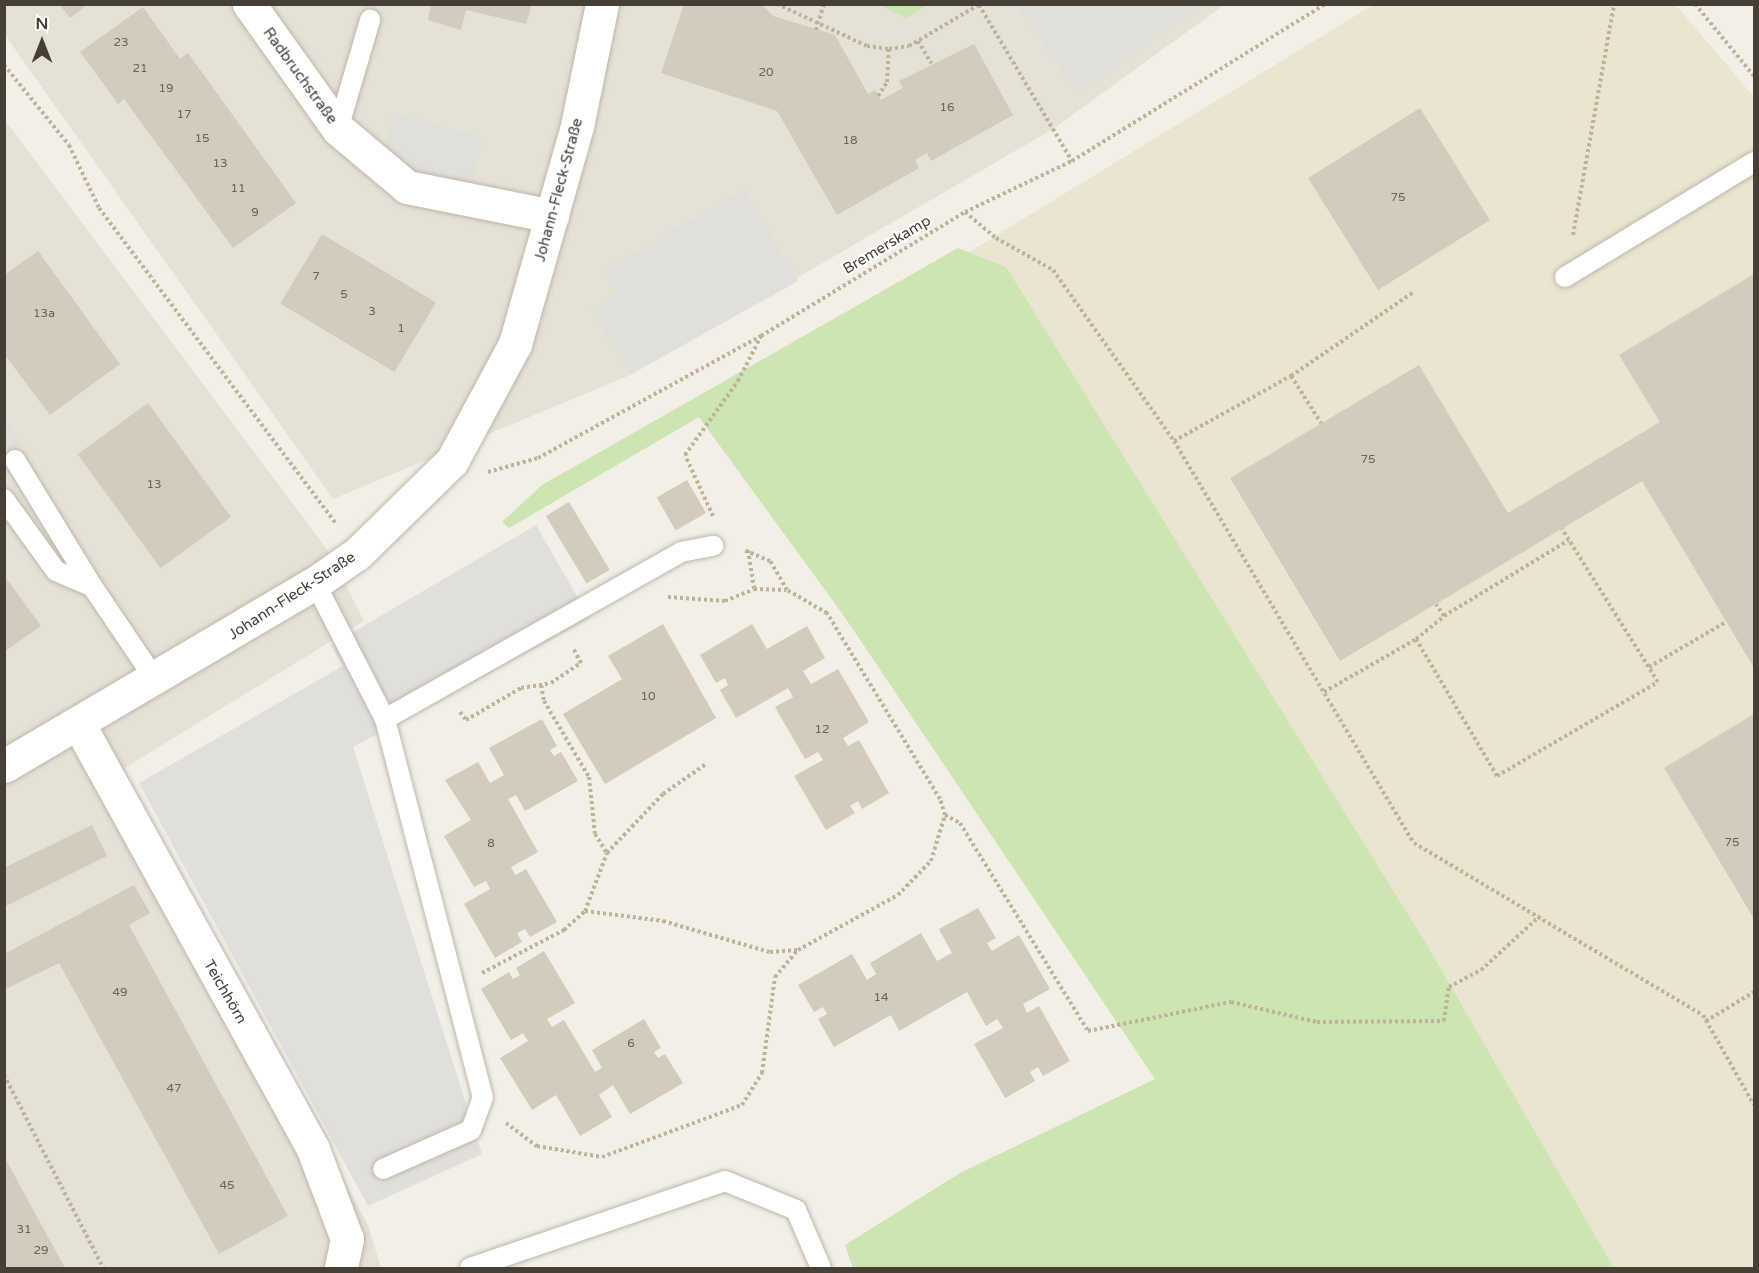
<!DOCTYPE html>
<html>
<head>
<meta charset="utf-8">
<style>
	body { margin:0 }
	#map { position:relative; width:1759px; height:1273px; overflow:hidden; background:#f2efe7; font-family:"Varela Round",sans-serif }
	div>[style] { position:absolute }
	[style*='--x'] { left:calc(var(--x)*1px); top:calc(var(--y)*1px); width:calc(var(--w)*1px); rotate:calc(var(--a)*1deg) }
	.residential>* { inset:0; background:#e6e1d5 }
	.education>* { inset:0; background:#ebe4d1 }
	.green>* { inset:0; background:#cde5b1 }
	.parking>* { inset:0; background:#e1dfdb }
	.building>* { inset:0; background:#d3cbbc; transform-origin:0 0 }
	.path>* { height:4px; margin-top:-2px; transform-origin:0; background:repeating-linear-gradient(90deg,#beb29b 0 3px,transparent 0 6px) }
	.roads { filter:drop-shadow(0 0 2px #bdb7aa) drop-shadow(0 0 2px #bdb7aa) }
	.lane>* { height:20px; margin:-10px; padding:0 10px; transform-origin:10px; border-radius:10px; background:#fff }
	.street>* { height:33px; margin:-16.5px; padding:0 16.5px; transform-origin:16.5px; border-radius:16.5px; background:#fff }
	span { translate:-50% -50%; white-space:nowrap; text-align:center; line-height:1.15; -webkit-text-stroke:4.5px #fff; paint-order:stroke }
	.number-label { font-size:12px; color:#686258 }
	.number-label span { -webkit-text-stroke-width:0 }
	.street-label { font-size:15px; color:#453f36 }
	.frame { position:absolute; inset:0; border:6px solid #453f36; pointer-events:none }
	.north { position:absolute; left:12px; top:12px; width:60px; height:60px; -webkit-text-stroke:4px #fff; paint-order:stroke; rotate:0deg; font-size:16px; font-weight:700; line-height:24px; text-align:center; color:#453f36 }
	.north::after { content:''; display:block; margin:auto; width:21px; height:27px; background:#453f36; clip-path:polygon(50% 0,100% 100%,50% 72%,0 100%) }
</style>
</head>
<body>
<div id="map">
	<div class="residential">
		<i style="clip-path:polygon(4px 5px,1224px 5px,1053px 129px,630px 375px,333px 499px,5px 35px)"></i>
		<i style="clip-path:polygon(4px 119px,329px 552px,364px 621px,123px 769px,368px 1225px,381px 1268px,5px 1268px)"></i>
	</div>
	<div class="education">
		<i style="clip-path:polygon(1373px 5px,1676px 5px,1754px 97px,1754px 1268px,1614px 1268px,1427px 945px,844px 616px,699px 417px)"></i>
	</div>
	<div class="green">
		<i style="clip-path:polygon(879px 5px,928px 5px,906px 18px)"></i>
		<i style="clip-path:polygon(958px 248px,1006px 267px,1427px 945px,1614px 1268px,853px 1268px,845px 1245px,960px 1173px,1155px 1079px,844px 616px,699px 417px,509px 528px,502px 522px,542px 485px)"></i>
	</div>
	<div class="parking">
		<i style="clip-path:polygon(1016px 5px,1016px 4px,1201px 5px,1078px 94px)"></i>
		<i style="clip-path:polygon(393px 113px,483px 137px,471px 188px,410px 171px,385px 154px)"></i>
		<i style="clip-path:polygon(744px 189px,798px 281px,630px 375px,591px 310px,616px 295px,603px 271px)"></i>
		<i style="clip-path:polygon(4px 418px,24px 446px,5px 459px,4px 459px)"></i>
		<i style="clip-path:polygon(536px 525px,590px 619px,353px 747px,482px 1154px,368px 1206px,139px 783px,343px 666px,331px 645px)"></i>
	</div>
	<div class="building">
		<i style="clip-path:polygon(59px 4px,88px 4px,70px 18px)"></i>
		<i style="clip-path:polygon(431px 4px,532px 4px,526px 24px,466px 10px,461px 30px,428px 20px)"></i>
		<i style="clip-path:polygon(684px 4px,762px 4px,773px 16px,835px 35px,868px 94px,875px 90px,881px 100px,903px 88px,899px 81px,974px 44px,1013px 115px,931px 161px,927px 153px,915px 160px,919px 168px,837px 215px,777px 111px,661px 73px)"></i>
		<i style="clip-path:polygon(143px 7px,180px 59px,188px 53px,296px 203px,233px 248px,124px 99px,118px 104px,80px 52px)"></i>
		<i style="left:1420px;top:108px;width:132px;height:132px;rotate:58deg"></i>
		<i style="left:322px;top:234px;width:133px;height:81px;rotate:31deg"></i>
		<i style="clip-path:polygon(38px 251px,120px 364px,50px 415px,4px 354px,4px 275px)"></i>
		<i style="clip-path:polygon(1754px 274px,1754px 668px,1642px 481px,1340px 661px,1230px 478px,1419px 365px,1508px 513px,1660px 422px,1619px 355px)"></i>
		<i style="left:148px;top:403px;width:141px;height:87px;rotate:54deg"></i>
		<i style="left:687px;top:480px;width:38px;height:35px;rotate:60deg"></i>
		<i style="left:569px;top:502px;width:79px;height:27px;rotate:59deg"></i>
		<i style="clip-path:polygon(4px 575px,41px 626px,4px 652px)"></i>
		<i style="clip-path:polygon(663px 624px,716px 718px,605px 784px,563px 714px,622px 679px,608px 656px)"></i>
		<i style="clip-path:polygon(752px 624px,767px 649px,807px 626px,825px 658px,803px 671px,811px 684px,838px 669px,869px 722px,843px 738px,848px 746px,859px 740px,889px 793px,862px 809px,858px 801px,850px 806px,855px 813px,826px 830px,794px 776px,823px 760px,818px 752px,805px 759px,775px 707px,793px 697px,788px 688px,736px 718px,720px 690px,728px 685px,725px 678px,716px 683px,700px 655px)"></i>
		<i style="clip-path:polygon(1754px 714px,1754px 919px,1664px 768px)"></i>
		<i style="clip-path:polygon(542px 719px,557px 746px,550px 750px,554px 756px,561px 752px,578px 781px,525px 811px,516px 795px,508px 799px,538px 852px,511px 867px,515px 875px,526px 869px,557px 922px,530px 937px,525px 929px,517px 933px,522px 942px,495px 958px,464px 904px,490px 889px,486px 881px,474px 887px,444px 836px,471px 820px,445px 780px,478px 762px,490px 783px,504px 775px,489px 748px)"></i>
		<i style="clip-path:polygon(92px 825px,107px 856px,4px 907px,4px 868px)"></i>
		<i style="clip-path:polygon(134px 885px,150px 913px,129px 925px,288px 1216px,219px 1254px,59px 963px,4px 990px,4px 954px)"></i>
		<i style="clip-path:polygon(978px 908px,996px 938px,987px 943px,992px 951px,1019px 935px,1050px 989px,1023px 1004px,1027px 1013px,1039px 1006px,1070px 1061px,1043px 1076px,1038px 1067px,1030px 1072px,1035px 1081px,1005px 1098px,974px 1044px,1003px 1028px,997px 1019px,986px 1026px,967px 992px,899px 1031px,891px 1015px,834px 1047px,818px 1019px,827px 1014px,823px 1007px,814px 1012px,798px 985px,852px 954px,867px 980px,876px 974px,870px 963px,921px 933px,937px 961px,952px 953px,939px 929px)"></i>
		<i style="clip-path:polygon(544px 951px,575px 1003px,547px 1019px,552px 1027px,564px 1020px,595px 1072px,602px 1068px,592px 1050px,644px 1019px,661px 1048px,654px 1052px,658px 1058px,665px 1054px,683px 1083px,630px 1114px,613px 1085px,599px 1095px,612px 1117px,580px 1136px,556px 1095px,532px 1110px,500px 1058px,528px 1041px,523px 1033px,511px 1040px,481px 989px,509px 972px,513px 979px,520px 975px,516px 968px)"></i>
		<i style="clip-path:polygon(4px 1156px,31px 1206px,65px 1268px,4px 1268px)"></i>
	</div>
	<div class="path">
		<i style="--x:777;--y:4;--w:99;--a:25"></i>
		<i style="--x:867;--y:46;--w:22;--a:8"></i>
		<i style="--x:889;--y:49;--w:20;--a:-9"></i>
		<i style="--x:909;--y:46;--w:82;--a:-30.6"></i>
		<i style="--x:1695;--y:4;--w:93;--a:50.7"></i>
		<i style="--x:979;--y:5;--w:182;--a:59.2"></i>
		<i style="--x:816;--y:30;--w:27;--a:-73"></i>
		<i style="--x:918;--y:41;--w:26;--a:59"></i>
		<i style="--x:4;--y:65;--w:103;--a:50.9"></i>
		<i style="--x:69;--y:145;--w:70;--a:64.5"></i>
		<i style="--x:99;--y:208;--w:395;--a:53.1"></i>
		<i style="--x:878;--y:96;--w:17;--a:-57"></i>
		<i style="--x:887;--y:82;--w:33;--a:-87"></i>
		<i style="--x:965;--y:212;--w:40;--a:40"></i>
		<i style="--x:996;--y:238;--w:65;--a:29.3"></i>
		<i style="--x:1053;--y:270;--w:209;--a:54.7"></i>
		<i style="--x:1174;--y:441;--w:468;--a:59.2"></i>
		<i style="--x:1414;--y:843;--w:336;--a:30.8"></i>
		<i style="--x:1703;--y:1015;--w:103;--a:60.5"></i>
		<i style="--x:1573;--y:235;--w:235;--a:-79.9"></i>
		<i style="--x:1291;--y:376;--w:56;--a:57.4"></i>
		<i style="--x:1174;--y:441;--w:134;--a:-29.1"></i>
		<i style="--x:1291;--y:376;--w:150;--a:-34.4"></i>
		<i style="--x:488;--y:472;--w:52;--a:-15.6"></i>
		<i style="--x:538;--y:458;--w:254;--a:-28.7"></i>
		<i style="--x:761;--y:336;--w:239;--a:-31.3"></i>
		<i style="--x:965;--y:212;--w:119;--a:-25.5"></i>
		<i style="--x:1072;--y:161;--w:298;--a:-31.8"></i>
		<i style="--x:713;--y:516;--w:67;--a:-114.7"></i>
		<i style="--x:685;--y:455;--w:91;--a:-54.4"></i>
		<i style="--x:738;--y:381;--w:51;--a:-62.9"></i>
		<i style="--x:748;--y:550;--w:39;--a:81"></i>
		<i style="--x:668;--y:597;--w:57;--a:4"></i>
		<i style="--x:725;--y:601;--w:31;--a:-22"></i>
		<i style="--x:754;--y:589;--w:32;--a:2"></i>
		<i style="--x:1444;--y:616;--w:146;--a:-31.3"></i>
		<i style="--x:1416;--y:639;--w:36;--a:-39"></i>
		<i style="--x:1444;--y:616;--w:14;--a:-124"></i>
		<i style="--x:1649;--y:667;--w:89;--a:-30.3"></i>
		<i style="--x:541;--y:685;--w:16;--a:79"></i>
		<i style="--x:544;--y:701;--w:88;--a:59.4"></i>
		<i style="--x:589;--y:777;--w:57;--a:84"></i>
		<i style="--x:595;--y:834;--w:22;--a:58"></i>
		<i style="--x:1324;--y:692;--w:106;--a:-29.9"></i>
		<i style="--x:1416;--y:639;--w:159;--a:59.4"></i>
		<i style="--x:1497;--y:776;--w:186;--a:-30.3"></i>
		<i style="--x:1658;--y:682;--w:181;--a:-122.1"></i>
		<i style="--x:460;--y:712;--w:10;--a:53"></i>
		<i style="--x:466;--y:720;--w:64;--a:-30.2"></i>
		<i style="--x:521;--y:688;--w:30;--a:-9"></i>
		<i style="--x:551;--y:683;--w:36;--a:-34"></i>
		<i style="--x:581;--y:663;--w:17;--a:-118"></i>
		<i style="--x:945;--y:815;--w:17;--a:28"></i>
		<i style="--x:960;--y:823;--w:244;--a:58.4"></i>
		<i style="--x:1088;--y:1031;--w:146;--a:-11.5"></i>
		<i style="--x:1231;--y:1002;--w:88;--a:13.1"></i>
		<i style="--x:1317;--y:1022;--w:127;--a:-0.5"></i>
		<i style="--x:1444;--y:1021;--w:34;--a:-82"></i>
		<i style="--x:1449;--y:987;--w:36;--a:-28"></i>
		<i style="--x:1481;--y:970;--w:80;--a:-42.5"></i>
		<i style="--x:585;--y:911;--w:79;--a:7.3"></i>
		<i style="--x:663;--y:921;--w:111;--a:16.2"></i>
		<i style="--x:770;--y:952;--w:28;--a:-4"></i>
		<i style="--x:482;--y:973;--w:93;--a:-27.7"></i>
		<i style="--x:564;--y:930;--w:28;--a:-42"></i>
		<i style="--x:585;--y:911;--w:62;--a:-69.2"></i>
		<i style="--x:607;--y:853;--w:81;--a:-46.5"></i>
		<i style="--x:663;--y:794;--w:52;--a:-34.9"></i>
		<i style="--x:1706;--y:1021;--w:56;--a:-31.1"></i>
		<i style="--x:4;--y:1075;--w:217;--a:62.8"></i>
		<i style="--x:506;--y:1123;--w:39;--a:37"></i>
		<i style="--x:537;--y:1146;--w:66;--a:9.6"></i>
		<i style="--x:602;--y:1157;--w:149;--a:-20.4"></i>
		<i style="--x:742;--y:1105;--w:38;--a:-58"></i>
		<i style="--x:762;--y:1073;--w:97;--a:-82.3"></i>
		<i style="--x:775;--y:977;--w:35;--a:-50"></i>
		<i style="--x:798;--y:950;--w:114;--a:-28.8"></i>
		<i style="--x:898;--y:895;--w:47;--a:-45.9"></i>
		<i style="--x:931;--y:861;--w:48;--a:-73.1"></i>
		<i style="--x:945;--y:815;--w:17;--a:-107"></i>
		<i style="--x:940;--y:799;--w:218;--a:-121.3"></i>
		<i style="--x:827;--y:613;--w:46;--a:-150.1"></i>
		<i style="--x:787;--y:590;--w:34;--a:-120"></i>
		<i style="--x:770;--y:561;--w:28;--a:-157"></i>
	</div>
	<div class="roads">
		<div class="lane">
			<i style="--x:338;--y:129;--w:114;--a:-73.6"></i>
			<i style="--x:1565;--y:277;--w:221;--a:-31.3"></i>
			<i style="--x:15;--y:460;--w:148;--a:58.6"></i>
			<i style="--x:4;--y:499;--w:89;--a:54.2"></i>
			<i style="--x:56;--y:571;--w:39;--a:23"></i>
			<i style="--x:92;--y:586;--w:115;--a:56"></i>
			<i style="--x:315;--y:583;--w:153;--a:62.8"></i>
			<i style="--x:385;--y:719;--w:390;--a:75.5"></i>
			<i style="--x:483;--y:1097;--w:35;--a:110"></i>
			<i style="--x:471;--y:1130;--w:96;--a:156.1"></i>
			<i style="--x:385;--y:719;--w:340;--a:-29.4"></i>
			<i style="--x:681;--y:552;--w:33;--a:-11"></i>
			<i style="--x:470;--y:1268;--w:269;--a:-18.8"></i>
			<i style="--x:725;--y:1181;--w:77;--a:22.2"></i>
			<i style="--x:796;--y:1210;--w:63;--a:66.7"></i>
		</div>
		<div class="street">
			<i style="--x:249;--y:4;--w:153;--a:54.5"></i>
			<i style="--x:338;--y:129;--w:90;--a:40"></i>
			<i style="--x:407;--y:187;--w:148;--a:11.3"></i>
			<i style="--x:78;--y:723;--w:487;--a:61.1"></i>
			<i style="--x:313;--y:1149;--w:96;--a:69.3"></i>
			<i style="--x:347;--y:1239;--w:30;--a:102"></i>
			<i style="--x:4;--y:766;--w:361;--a:-30.5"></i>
			<i style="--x:315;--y:583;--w:52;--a:-34.9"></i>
			<i style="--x:358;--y:553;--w:132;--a:-44.4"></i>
			<i style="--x:452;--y:461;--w:133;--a:-61.7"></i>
			<i style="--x:515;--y:344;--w:227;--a:-74.1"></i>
			<i style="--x:577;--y:126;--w:125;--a:-78.4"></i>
		</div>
	</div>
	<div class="number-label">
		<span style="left:121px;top:43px">23</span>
		<span style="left:140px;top:69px">21</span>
		<span style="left:766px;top:73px">20</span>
		<span style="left:166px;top:89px">19</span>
		<span style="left:947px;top:108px">16</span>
		<span style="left:184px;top:115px">17</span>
		<span style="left:202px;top:139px">15</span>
		<span style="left:850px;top:141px">18</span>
		<span style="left:220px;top:164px">13</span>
		<span style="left:238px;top:189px">11</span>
		<span style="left:1398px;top:198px">75</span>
		<span style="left:255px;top:213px">9</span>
		<span style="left:316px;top:277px">7</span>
		<span style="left:344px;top:295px">5</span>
		<span style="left:372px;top:312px">3</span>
		<span style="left:44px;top:314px">13a</span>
		<span style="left:401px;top:329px">1</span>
		<span style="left:1368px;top:460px">75</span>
		<span style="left:154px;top:485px">13</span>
		<span style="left:648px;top:697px">10</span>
		<span style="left:822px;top:730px">12</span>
		<span style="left:1732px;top:843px">75</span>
		<span style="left:491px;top:844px">8</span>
		<span style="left:120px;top:993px">49</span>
		<span style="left:881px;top:998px">14</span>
		<span style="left:631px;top:1044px">6</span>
		<span style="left:174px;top:1089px">47</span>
		<span style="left:227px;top:1186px">45</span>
		<span style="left:24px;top:1230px">31</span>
		<span style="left:41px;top:1251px">29</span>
	</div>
	<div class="street-label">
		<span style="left:300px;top:76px;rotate:54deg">Radbruchstraße</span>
		<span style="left:559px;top:190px;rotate:-75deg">Johann-Fleck-Straße</span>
		<span style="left:887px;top:245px;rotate:-31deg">Bremerskamp</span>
		<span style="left:292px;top:596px;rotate:-33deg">Johann-Fleck-Straße</span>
		<span style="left:225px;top:992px;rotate:60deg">Teichhörn</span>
	</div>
	<div class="frame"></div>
	<div class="north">N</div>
</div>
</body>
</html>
